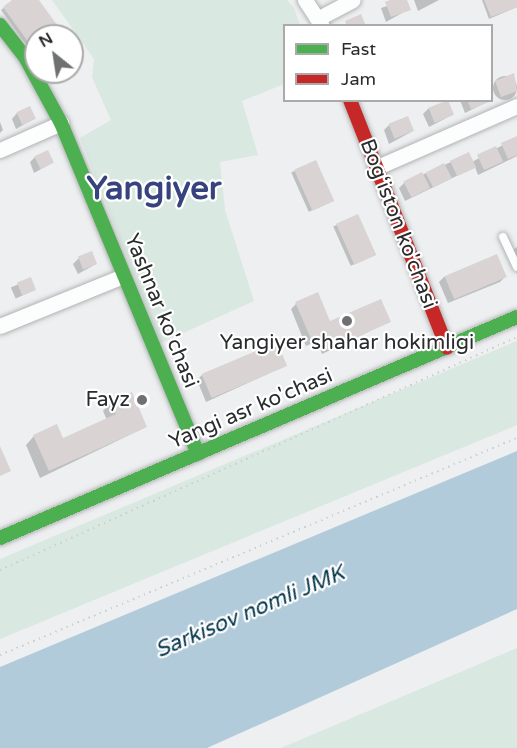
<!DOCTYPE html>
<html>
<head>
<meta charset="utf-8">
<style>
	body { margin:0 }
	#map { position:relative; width:517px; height:748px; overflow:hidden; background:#edeff1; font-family:"Varela Round",sans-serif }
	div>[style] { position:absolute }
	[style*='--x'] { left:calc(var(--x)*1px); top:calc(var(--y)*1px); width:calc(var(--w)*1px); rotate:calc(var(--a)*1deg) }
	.green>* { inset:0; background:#d9e8e1 }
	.water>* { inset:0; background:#b2cbda }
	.shadow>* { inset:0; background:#0003; transform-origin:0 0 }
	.round { border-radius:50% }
	.building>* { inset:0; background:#dad3d3; transform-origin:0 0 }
	.path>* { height:2px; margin-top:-1px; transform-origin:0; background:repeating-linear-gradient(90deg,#cecfcf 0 1.5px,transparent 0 6px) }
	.roads { filter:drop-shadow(0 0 2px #b2b3b4) drop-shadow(0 0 2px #b2b3b4) }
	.lane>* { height:8px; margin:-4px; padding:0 4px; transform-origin:4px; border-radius:4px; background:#fcfdfd }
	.street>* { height:15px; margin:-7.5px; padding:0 7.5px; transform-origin:7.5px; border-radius:7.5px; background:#fcfdfd }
	.fast>* { height:14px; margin:-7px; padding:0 7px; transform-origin:7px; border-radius:7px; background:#4caf50 }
	.jam>* { height:14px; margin:-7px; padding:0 7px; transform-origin:7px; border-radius:7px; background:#c62828 }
	.dots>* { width:16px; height:16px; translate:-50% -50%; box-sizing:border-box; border:3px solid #fff; border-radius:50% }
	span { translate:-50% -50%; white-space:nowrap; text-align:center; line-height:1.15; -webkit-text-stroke:4.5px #fff; paint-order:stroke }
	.street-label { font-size:21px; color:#2a2b2d }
	.poi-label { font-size:21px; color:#2a2b2d }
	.right { translate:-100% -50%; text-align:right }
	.water-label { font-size:22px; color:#07374d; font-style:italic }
	.town-label { font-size:33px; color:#36437e; font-weight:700 }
	.legend { position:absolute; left:283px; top:24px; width:210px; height:78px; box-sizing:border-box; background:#fff; border:2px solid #aaaaab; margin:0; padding:8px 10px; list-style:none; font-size:18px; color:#2a2b2d }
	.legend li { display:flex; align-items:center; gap:12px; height:30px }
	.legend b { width:30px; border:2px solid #aaaaab }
	.north { position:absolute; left:24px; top:24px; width:60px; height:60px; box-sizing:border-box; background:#fff; border:2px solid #aaaaab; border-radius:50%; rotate:330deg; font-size:16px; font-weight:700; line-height:24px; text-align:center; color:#2a2b2d }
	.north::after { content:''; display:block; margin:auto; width:21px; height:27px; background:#6e7072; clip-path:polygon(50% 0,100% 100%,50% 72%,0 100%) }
</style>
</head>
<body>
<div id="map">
	<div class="green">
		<i style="clip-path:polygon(52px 0,287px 0,294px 8px,300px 25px,284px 26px,284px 84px,242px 101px,258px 155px,220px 162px,225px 210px,254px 301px,161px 343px,80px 138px,111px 120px,92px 77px,94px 59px)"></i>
		<i style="clip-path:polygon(517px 341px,517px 425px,0 639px,0 559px)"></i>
		<i style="clip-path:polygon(517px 648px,517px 748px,281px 748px)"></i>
	</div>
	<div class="water">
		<i style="clip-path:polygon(517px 451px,517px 609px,207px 748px,0 748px,0 667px)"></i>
	</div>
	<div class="shadow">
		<i style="clip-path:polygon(14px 0,37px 0,63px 36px,36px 36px,36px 58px,1px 10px)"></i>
		<i style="clip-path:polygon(405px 0,409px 9px,386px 22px,381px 8px)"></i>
		<i style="clip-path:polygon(414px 0,439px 0,418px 11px)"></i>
		<i style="clip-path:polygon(482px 0,517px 0,517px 7px,489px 19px)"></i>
		<i class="round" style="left:493px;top:76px;width:24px;height:24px"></i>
		<i style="clip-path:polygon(460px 100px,488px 100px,489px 101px,465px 113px)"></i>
		<i style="clip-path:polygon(429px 108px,452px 115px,429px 127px,423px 114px)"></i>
		<i style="clip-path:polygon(17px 113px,34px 119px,16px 129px,12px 119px)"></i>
		<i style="clip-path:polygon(0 122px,3px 130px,0 133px)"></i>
		<i style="clip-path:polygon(389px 125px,413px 131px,389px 144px,384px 130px)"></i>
		<i style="clip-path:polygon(517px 137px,517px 156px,478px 175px,475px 167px,405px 201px,399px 188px,404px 183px,451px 162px,472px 162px)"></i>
		<i style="clip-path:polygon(35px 157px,52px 163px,34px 173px,30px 162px)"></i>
		<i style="left:315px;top:162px;width:43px;height:26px;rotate:66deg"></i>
		<i style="left:357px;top:216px;width:43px;height:26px;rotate:66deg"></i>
		<i style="clip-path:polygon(517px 247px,517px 274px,509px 253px)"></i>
		<i style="clip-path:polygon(496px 256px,505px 277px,500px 282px,448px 303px,439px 282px,444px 277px)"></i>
		<i style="clip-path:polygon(79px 258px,96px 264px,78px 274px,73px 264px)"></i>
		<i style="left:30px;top:279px;width:12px;height:21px;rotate:66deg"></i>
		<i style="clip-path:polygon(296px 304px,330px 323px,389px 322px,322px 354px,317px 341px,306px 346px,291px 309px)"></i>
		<i style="clip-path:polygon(285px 366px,206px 402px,197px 380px,202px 375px)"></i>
		<i style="clip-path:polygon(111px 402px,146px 427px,40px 478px,26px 445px,34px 436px,62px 440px,107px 420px,103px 411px)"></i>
	</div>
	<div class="building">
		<i style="clip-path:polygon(12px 0,39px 0,65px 36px,36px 36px,36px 53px,3px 7px)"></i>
		<i style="clip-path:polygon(390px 0,407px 0,411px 10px,391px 17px,385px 2px)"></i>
		<i style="clip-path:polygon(484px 0,517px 0,517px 7px,491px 17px)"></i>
		<i style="clip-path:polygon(361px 14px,366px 26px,347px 26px,345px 21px)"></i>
		<i style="clip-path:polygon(514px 73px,517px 91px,501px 97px,495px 81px)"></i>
		<i style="left:448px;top:100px;width:16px;height:21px;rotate:68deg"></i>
		<i style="clip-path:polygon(467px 100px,492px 100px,492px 101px,471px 109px)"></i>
		<i style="left:30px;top:106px;width:14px;height:15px;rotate:65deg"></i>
		<i style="left:408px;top:116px;width:16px;height:21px;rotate:68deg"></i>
		<i style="clip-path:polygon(517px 136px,517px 155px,508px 159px,501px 143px)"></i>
		<i style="left:496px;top:146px;width:17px;height:21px;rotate:65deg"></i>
		<i style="left:48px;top:150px;width:14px;height:15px;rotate:65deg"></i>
		<i style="left:469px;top:152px;width:17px;height:21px;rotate:65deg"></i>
		<i style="left:316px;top:160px;width:45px;height:24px;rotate:66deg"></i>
		<i style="left:444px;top:163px;width:17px;height:21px;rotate:62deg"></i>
		<i style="left:422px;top:172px;width:18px;height:21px;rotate:63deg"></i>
		<i style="left:358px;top:214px;width:45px;height:24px;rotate:66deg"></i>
		<i style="left:92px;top:251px;width:14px;height:15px;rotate:69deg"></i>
		<i style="left:497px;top:254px;width:25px;height:57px;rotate:67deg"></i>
		<i style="left:31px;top:277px;width:14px;height:15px;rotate:69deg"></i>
		<i style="clip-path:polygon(318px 292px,330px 321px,381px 299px,391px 322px,327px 350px,322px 337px,312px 341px,295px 302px)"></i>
		<i style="left:277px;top:342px;width:26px;height:82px;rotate:67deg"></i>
		<i style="clip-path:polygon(132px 392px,147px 427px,49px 471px,33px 435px,57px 424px,63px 438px,116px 414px,110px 401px)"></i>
		<i style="clip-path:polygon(0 446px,11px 471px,0 476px)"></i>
	</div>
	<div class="path">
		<i style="--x:0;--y:570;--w:567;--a:-24.26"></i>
		<i style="--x:0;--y:655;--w:561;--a:-22.77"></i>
	</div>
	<div class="roads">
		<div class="lane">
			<i style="--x:503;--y:237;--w:33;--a:65"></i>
		</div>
		<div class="street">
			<i style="--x:305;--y:0;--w:31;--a:57"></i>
			<i style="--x:319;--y:18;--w:38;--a:-28"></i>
			<i style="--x:0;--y:150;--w:67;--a:-23.9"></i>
			<i style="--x:375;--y:168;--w:155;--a:-23.6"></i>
			<i style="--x:0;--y:326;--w:133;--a:-22.1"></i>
		</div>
		<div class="fast">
			<i style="--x:0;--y:25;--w:41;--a:52"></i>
			<i style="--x:25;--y:57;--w:75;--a:61.4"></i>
			<i style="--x:61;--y:123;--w:358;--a:67.5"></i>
			<i style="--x:0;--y:538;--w:562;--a:-23.15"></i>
		</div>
		<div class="jam">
			<i style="--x:350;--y:100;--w:266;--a:68.6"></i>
		</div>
	</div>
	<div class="dots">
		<i style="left:347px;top:321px;background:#6e7072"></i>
		<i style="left:142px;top:400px;background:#6e7072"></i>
	</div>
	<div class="street-label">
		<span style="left:398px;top:224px;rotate:69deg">Bog‘iston ko'chasi</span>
		<span style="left:161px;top:311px;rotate:68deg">Yashnar ko'chasi</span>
		<span style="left:251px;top:409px;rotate:-23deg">Yangi asr ko'chasi</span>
	</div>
	<div class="poi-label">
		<span style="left:347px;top:343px">Yangiyer shahar hokimligi</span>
		<span class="right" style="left:130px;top:400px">Fayz</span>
	</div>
	<div class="water-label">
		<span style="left:250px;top:612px;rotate:-23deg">Sarkisov nomli JMK</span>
	</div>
	<div class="town-label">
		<span style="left:154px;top:189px">Yangiyer</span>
	</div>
	<ul class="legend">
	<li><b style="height:8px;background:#4caf50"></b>Fast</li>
	<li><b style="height:8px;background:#c62828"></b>Jam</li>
	</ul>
	<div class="north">N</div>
</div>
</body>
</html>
